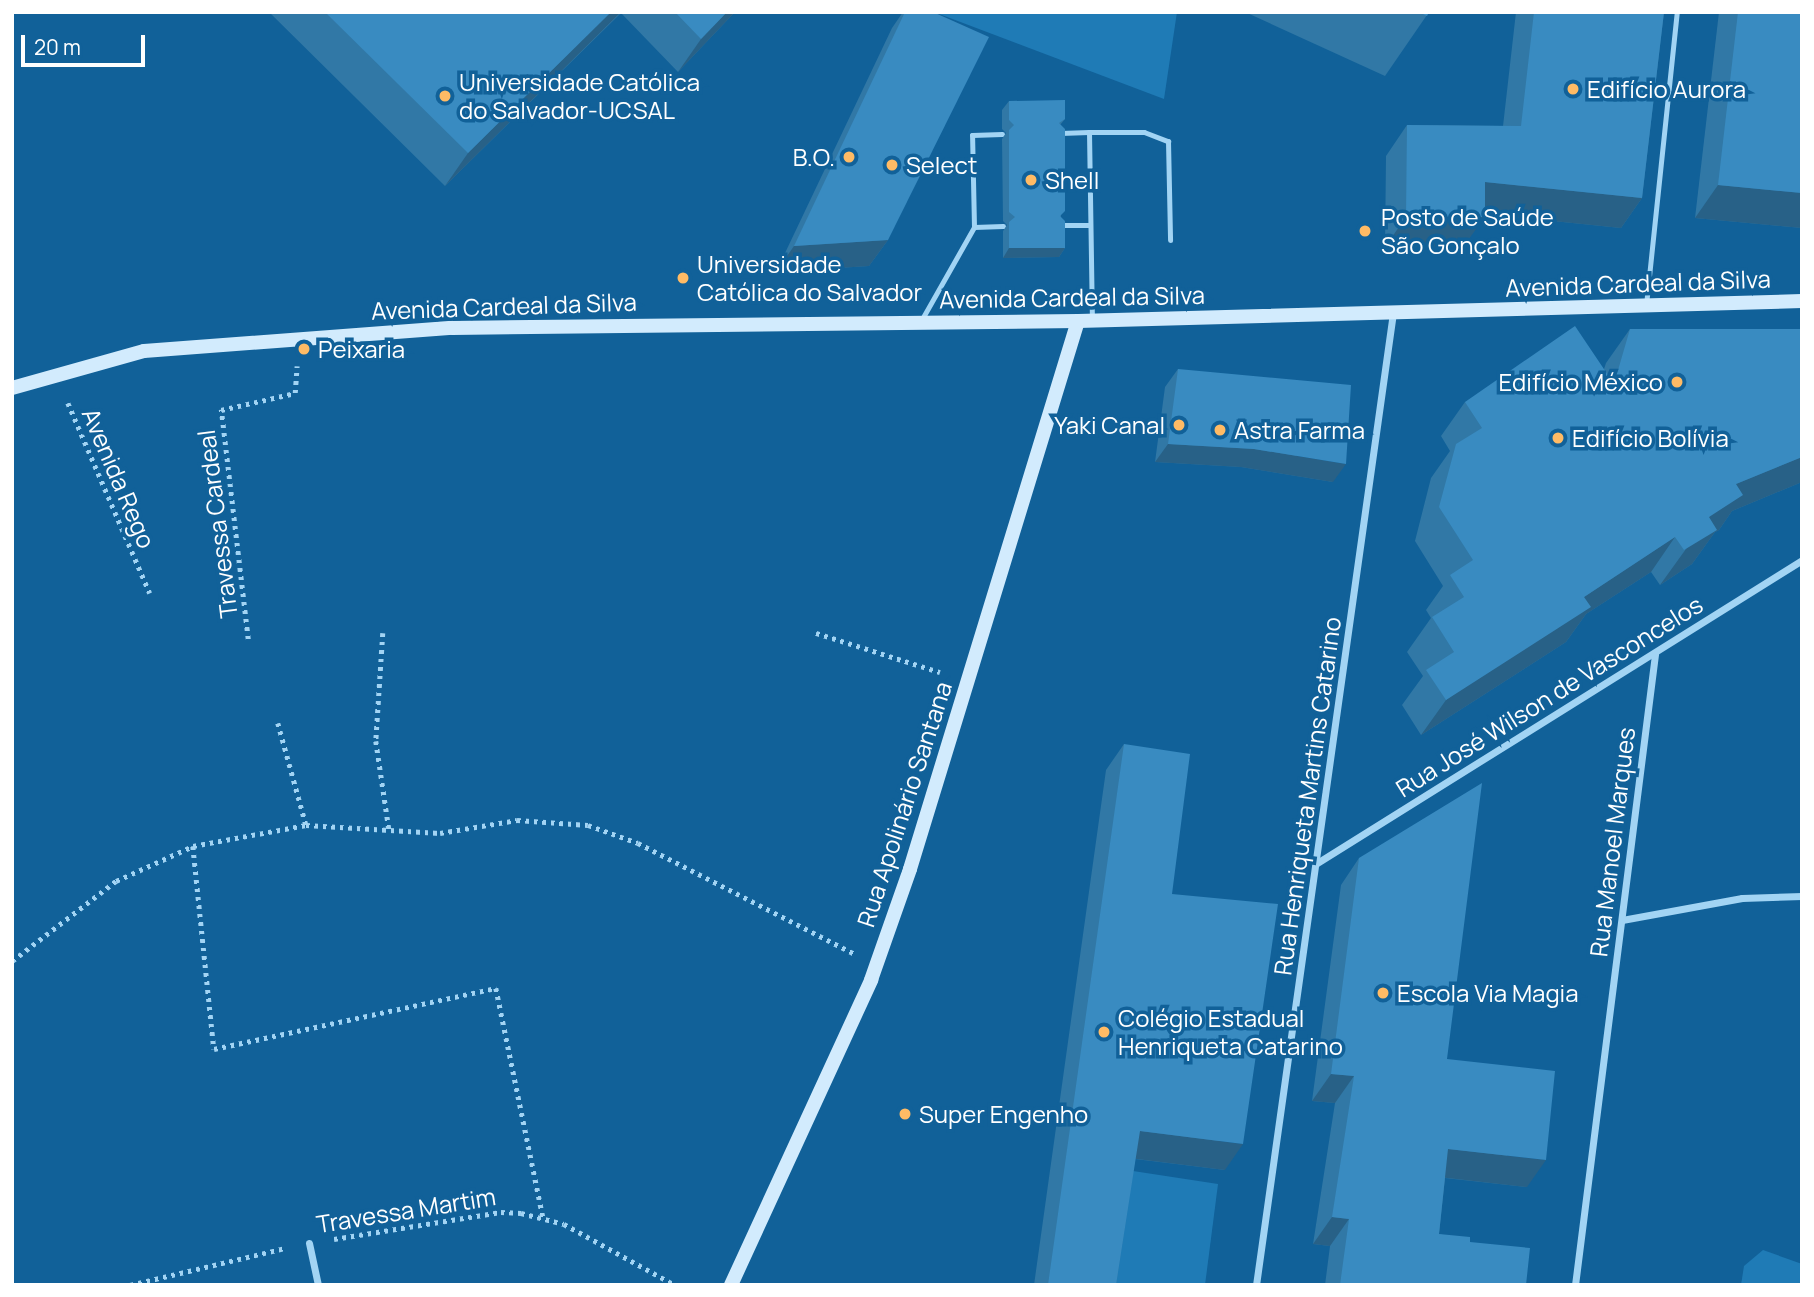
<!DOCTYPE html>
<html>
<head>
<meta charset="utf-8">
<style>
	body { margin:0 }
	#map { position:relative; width:1814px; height:1297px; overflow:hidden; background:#116199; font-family:Manrope,sans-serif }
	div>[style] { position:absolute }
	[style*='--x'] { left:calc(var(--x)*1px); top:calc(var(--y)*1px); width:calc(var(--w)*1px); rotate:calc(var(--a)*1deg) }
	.green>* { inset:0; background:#1f7bb6 }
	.path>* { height:4.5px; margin-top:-2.25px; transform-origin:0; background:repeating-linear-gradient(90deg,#a2d4f4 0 3.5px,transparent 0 8.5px) }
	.lane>* { height:5px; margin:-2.5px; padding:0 2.5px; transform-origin:2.5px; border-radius:2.5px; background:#a2d4f4 }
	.street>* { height:7px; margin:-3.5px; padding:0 3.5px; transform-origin:3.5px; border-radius:3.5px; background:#a2d4f4 }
	.secondary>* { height:14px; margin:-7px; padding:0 7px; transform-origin:7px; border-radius:7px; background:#d2ebfd }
	.wall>* { inset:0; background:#3178a6 }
	.shaded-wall>* { inset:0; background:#286187 }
	.building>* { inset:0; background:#398bc1 }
	.dots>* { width:19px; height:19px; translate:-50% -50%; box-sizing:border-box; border:4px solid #116199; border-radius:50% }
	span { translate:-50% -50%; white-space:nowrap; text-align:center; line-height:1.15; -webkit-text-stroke:7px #116199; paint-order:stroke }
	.poi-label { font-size:24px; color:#fff }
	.left { translate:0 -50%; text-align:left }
	.right { translate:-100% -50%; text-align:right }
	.street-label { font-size:24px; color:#fff }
	.frame { position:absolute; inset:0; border:14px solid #fff; pointer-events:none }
	.scale { position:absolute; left:21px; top:35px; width:124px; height:32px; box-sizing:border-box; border:4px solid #fff; border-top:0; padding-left:9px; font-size:21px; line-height:24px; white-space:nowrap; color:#fff; -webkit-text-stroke:5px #116199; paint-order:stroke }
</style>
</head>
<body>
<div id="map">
	<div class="green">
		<i style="clip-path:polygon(934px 12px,1177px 12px,1164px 99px)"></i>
		<i style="clip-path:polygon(1133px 1171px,1218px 1184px,1205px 1285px,1114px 1285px)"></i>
		<i style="clip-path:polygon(1763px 1250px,1802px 1264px,1802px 1285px,1741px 1285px,1744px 1266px)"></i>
	</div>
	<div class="path">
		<i style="--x:68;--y:403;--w:207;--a:66.7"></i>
		<i style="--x:383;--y:633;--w:108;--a:93.7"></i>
		<i style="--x:376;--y:741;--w:89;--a:81.6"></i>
		<i style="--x:816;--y:633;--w:130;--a:17.5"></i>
		<i style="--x:248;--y:639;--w:231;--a:-96.7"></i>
		<i style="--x:221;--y:410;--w:76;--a:-12.9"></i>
		<i style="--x:295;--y:393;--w:27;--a:-86"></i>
		<i style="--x:278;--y:723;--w:106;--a:74.6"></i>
		<i style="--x:193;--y:846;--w:204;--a:84.1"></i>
		<i style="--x:214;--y:1049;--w:289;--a:-12.2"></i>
		<i style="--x:496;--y:988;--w:234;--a:78.4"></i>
		<i style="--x:12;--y:961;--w:131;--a:-37.6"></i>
		<i style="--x:116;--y:881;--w:85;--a:-24.4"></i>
		<i style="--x:193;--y:846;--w:115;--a:-10.5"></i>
		<i style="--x:306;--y:825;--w:134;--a:3.4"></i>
		<i style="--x:440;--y:833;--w:78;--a:-9.6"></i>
		<i style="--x:517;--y:820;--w:71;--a:4"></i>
		<i style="--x:588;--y:825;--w:53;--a:19.8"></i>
		<i style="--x:638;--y:843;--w:242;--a:27.1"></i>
		<i style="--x:334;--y:1239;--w:169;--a:-9.2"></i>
		<i style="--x:501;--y:1212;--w:20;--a:3"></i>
		<i style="--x:521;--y:1213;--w:44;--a:14.3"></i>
		<i style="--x:564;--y:1224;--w:127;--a:28.8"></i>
		<i style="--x:130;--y:1285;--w:159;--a:-13.4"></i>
	</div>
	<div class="lane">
		<i style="--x:1089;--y:132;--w:55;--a:0"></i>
		<i style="--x:1144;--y:132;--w:26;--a:21"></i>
		<i style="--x:1168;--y:141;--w:99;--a:88.8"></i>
		<i style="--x:1060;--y:133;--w:29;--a:-2"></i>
		<i style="--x:1089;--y:132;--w:186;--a:89.1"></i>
		<i style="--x:1059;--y:225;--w:31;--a:0"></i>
		<i style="--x:974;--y:227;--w:29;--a:-2"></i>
		<i style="--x:1646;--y:305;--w:295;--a:-84"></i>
		<i style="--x:922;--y:319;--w:106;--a:-60.5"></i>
		<i style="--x:974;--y:227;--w:92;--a:-91.2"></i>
		<i style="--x:972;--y:135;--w:30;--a:-2"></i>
	</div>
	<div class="street">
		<i style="--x:1317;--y:863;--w:572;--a:-31.99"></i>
		<i style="--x:1622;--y:920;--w:122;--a:-10.4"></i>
		<i style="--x:1742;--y:898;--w:60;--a:-1.9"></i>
		<i style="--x:309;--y:1243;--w:43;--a:77.9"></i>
		<i style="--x:1256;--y:1285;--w:982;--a:-81.98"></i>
		<i style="--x:1575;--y:1285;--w:636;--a:-82.77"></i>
	</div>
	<div class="secondary">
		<i style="--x:12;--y:388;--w:137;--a:-15.7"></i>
		<i style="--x:144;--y:351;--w:309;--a:-4.3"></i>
		<i style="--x:452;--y:328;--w:626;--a:-0.64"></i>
		<i style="--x:1078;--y:321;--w:724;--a:-1.58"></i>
		<i style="--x:731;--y:1285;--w:336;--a:-65.3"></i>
		<i style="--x:871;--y:980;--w:118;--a:-70.6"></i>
		<i style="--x:910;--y:869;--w:573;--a:-72.96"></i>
	</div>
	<div class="wall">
		<i style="clip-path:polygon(269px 12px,735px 12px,678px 72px,621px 13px,445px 186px)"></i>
		<i style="clip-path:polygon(903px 12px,933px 12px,888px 240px,869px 266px,776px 272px,892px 28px)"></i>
		<i style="clip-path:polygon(1245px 12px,1429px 12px,1385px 76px)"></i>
		<i style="clip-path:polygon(1516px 12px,1664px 12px,1642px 198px,1621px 228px,1485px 214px,1463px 247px,1385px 247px,1386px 156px,1407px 125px,1503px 126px)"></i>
		<i style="clip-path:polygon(1719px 12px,1802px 12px,1802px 228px,1695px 218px)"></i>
		<i style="clip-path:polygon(1009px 101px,1065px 119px,1060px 125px,1061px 217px,1065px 248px,1059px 257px,1003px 258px,1003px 231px,1007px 225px,1003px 221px,1002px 139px,1006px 133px,1002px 129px,1002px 110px)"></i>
		<i style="clip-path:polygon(1630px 329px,1802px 329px,1802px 482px,1732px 511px,1719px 530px,1715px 532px,1692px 564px,1660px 585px,1651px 572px,1586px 614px,1566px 642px,1421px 735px,1402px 705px,1423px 676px,1407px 652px,1431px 618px,1426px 610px,1443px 586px,1415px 541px,1431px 478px,1450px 451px,1441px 436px,1465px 402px,1604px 369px,1606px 363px)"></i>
		<i style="clip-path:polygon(1178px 369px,1333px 482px,1241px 467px,1155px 462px,1165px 387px)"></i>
		<i style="clip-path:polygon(1124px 744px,1172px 894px,1225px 1170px,1135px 1159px,1116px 1285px,1034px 1285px,1106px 770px)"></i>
		<i style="clip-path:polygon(1359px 858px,1447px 1059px,1527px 1187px,1445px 1178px,1439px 1234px,1470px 1242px,1526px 1285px,1325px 1285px,1330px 1246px,1313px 1244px,1335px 1103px,1312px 1101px,1341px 885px)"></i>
	</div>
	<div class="shaded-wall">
		<i style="clip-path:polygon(611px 12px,621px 12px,445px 186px,468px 153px)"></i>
		<i style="clip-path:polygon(727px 12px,735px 12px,678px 72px,701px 39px)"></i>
		<i style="clip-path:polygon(1485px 182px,1642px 198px,1621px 228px,1464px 212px)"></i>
		<i style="clip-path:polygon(1718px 185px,1802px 193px,1802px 228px,1695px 218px)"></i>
		<i style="clip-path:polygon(1406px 217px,1485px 217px,1463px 247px,1385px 247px)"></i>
		<i style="clip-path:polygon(888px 240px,869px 266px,776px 272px,794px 246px)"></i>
		<i style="clip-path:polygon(1009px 248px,1065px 248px,1059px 257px,1003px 258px)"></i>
		<i style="clip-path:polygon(1168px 444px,1254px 449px,1346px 464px,1333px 482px,1241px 467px,1155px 462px)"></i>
		<i style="clip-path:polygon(1802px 457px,1802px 482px,1732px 511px,1719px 530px,1715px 532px,1692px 564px,1660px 585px,1709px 517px,1736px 484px)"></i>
		<i style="clip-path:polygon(1675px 537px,1651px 572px,1586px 614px,1566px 642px,1421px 735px,1446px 700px,1584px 597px)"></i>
		<i style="clip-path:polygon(1331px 1074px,1354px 1076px,1335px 1103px,1312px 1101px)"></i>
		<i style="clip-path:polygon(1140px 1131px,1243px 1144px,1225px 1170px,1121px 1157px)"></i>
		<i style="clip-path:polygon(1448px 1149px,1546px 1160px,1527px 1187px,1430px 1176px)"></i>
		<i style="clip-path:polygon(1332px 1217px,1349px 1219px,1330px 1246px,1313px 1244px)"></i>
	</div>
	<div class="building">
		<i style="clip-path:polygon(325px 12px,611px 12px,468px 153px)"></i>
		<i style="clip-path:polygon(675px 12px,727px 12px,701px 39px)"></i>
		<i style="clip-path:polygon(905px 12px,933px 12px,989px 37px,888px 240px,794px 246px)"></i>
		<i style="clip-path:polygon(1419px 12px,1429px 12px,1427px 16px)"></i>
		<i style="clip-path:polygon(1534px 12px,1664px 12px,1642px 198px,1485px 182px,1485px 217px,1406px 217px,1407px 125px,1521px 126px)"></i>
		<i style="clip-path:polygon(1738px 12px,1802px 12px,1802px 193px,1718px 185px)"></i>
		<i style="clip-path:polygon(1065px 100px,1065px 119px,1059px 123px,1065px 129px,1065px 211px,1060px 216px,1065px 221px,1065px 248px,1009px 248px,1009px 222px,1015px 217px,1009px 212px,1009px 130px,1014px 125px,1009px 120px,1009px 101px)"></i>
		<i style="clip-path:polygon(1575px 326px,1614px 384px,1630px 329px,1802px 329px,1802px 457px,1736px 484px,1743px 495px,1709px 517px,1717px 530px,1684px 550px,1675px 537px,1584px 597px,1591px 607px,1446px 700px,1426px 670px,1454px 652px,1432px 617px,1464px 597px,1450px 575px,1473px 560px,1439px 507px,1456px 444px,1482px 428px,1465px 402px)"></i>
		<i style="clip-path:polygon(1178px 369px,1351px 385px,1346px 464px,1254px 449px,1168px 444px)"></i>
		<i style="clip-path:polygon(1124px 744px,1190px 754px,1172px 894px,1278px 904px,1243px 1144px,1140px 1131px,1116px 1285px,1048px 1285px)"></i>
		<i style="clip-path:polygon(1482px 783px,1447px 1059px,1555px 1071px,1546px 1160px,1448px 1149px,1439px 1234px,1470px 1237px,1470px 1242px,1530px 1248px,1526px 1285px,1340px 1285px,1349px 1219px,1332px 1217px,1354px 1076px,1331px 1074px,1359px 858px)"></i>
	</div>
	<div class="dots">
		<i style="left:1573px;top:89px;background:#ffbb65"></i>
		<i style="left:445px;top:96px;background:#ffbb65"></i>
		<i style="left:849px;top:157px;background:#ffbb65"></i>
		<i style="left:892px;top:165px;background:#ffbb65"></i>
		<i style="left:1031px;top:180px;background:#ffbb65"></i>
		<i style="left:1365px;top:231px;background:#ffbb65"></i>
		<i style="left:683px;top:278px;background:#ffbb65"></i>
		<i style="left:304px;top:349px;background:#ffbb65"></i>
		<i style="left:1677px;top:382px;background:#ffbb65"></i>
		<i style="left:1179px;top:425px;background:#ffbb65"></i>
		<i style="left:1220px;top:430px;background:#ffbb65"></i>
		<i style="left:1558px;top:438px;background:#ffbb65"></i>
		<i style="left:1383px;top:993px;background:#ffbb65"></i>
		<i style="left:1104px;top:1032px;background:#ffbb65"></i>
		<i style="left:905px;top:1114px;background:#ffbb65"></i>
	</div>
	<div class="poi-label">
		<span class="left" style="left:459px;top:96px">Universidade Católica<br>do Salvador-UCSAL</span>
		<span class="left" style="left:1587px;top:89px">Edifício Aurora</span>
		<span class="right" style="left:835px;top:157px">B.O.</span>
		<span class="left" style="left:906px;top:165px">Select</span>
		<span class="left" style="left:1045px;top:180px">Shell</span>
		<span class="left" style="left:1381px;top:231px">Posto de Saúde<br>São Gonçalo</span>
		<span class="left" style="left:697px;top:278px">Universidade<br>Católica do Salvador</span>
		<span class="left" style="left:318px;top:349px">Peixaria</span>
		<span class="right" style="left:1663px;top:382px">Edifício México</span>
		<span class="right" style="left:1165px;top:425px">Yaki Canal</span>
		<span class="left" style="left:1234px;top:430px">Astra Farma</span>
		<span class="left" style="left:1572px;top:438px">Edifício Bolívia</span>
		<span class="left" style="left:1397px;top:993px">Escola Via Magia</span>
		<span class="left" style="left:1118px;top:1032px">Colégio Estadual<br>Henriqueta Catarino</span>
		<span class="left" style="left:919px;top:1114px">Super Engenho</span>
	</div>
	<div class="street-label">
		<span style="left:1638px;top:283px;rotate:-2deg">Avenida Cardeal da Silva</span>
		<span style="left:1072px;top:297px;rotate:-1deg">Avenida Cardeal da Silva</span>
		<span style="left:504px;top:306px;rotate:-2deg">Avenida Cardeal da Silva</span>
		<span style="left:119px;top:478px;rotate:67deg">Avenida Rego</span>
		<span style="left:217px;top:524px;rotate:-97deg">Travessa Cardeal</span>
		<span style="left:1549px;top:696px;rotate:-32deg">Rua José Wilson de Vasconcelos</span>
		<span style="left:1307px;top:796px;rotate:-82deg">Rua Henriqueta Martins Catarino</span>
		<span style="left:904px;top:804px;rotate:-72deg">Rua Apolinário Santana</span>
		<span style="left:1612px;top:842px;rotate:-83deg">Rua Manoel Marques</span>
		<span style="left:406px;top:1210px;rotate:-9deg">Travessa Martim</span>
	</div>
	<div class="frame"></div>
	<div class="scale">20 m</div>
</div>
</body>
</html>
